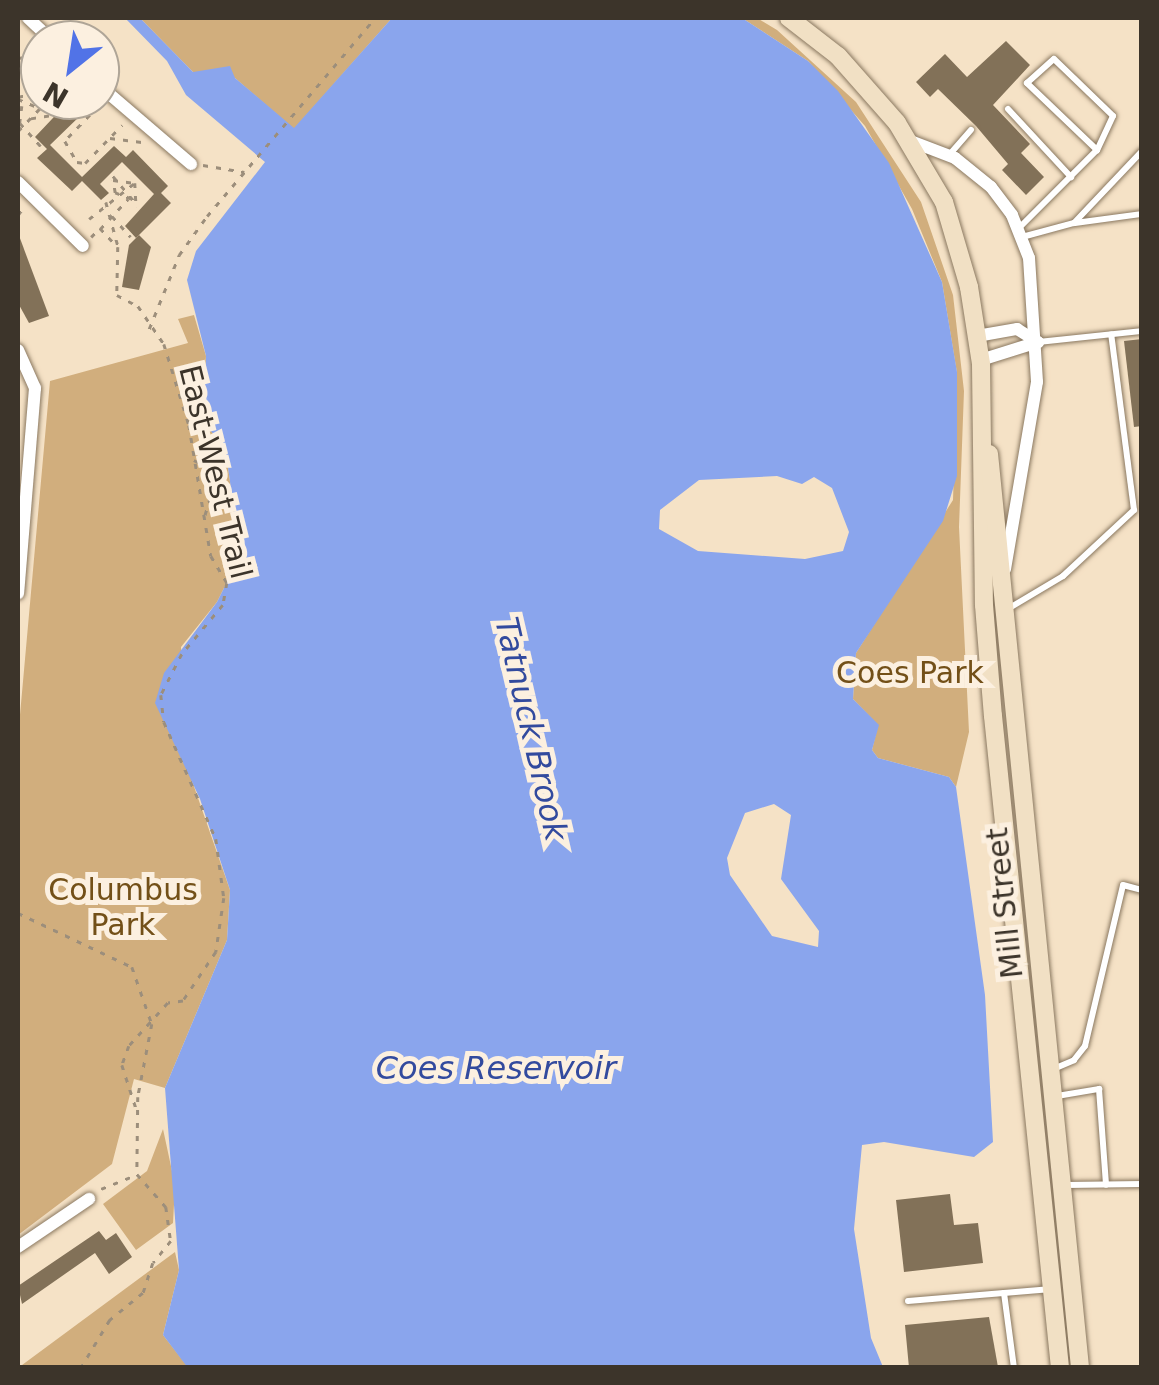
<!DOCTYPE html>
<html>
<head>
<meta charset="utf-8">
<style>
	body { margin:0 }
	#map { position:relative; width:1159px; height:1385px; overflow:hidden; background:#f5e2c6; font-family:"DejaVu Sans",sans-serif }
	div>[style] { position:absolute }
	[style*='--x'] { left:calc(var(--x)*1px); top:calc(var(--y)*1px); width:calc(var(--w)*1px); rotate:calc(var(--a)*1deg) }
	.green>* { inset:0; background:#d1ae7d }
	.water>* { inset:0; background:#8aa5ed }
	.building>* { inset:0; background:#827158 }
	.path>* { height:2.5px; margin-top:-1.25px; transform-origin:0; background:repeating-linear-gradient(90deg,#9c8e7b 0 5px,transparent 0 13px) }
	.roads { filter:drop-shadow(0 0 2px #8a7860) drop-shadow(0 0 2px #8a7860) }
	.lane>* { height:6px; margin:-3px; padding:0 3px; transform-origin:3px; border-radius:3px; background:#fff }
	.street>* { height:12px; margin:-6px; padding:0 6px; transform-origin:6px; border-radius:6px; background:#fff }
	.secondary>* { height:18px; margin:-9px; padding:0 9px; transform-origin:9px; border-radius:9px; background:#f1e0c4 }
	span { translate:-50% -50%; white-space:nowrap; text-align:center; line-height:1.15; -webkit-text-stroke:10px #fcf0e0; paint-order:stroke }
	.street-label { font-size:30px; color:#3c342a }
	.park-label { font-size:30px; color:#735018 }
	.water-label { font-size:32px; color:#324a9e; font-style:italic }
	.frame { position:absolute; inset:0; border:20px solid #3c342a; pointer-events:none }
	.north { position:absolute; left:20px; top:20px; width:100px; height:100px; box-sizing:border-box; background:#fcf0e0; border:2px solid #afa597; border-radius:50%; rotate:210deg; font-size:28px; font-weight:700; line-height:40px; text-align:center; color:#3c342a }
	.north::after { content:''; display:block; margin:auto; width:35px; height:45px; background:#5173e7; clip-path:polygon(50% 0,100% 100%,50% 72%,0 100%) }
</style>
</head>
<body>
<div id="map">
	<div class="green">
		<i style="clip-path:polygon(140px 18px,392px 18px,294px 129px,235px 78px,193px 72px)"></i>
		<i style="clip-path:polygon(742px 18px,757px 18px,777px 30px,856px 102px,921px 202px,953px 295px,964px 391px,959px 527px,969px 732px,956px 787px,949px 777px,878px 758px,872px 750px,878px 725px,853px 699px,856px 653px,953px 500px,957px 373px,942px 282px,912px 209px,865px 126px,808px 61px)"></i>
		<i style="clip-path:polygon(194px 315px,206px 356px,202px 412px,225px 446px,238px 539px,234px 568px,217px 602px,181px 647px,190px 775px,230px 890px,227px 940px,165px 1088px,134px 1079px,112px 1164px,18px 1235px,18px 737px,50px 381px,188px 343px,178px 319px)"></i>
		<i style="clip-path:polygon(163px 1129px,175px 1185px,173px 1223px,136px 1250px,103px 1204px,147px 1171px)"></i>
		<i style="clip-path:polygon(175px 1252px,179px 1270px,163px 1335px,188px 1367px,18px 1368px)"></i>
	</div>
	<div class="water">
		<i style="clip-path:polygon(evenodd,125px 18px,140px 18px,193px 72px,230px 66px,235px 78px,294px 128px,392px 18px,742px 18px,808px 61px,838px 91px,889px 163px,942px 282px,957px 372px,957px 476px,943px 521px,856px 653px,853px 699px,879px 725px,872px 750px,878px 758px,949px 777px,956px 787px,985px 995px,993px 1142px,974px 1157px,884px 1142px,862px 1145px,854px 1229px,871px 1338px,883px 1367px,188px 1368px,163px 1335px,179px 1270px,165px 1088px,227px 940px,230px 890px,200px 799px,155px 703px,164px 673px,217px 602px,234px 568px,238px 539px,225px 446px,204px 424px,206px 356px,187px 280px,196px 251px,265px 162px,186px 95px,167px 61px,125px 18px,777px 476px,802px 484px,814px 477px,832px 488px,849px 532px,843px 551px,805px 559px,698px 551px,659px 529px,660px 510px,699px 480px,777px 476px,125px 18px,774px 804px,791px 815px,781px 879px,819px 931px,818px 947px,772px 936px,730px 875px,727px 858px,745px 813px,774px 804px)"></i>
	</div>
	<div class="building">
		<i style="clip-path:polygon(1006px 41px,1030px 65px,993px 105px,1030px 144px,1021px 153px,1044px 177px,1026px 195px,1002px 170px,1008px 164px,976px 126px,938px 89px,930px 97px,916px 82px,945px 54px,967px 77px)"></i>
		<i style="clip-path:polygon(69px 101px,82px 114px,50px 145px,82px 177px,114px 146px,126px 157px,133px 150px,168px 186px,161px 193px,171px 203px,136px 238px,125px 226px,154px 194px,122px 162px,100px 184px,109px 193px,101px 200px,82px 181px,72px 191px,37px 158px,47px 149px,35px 137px)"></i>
		<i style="clip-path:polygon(18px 233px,49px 316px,29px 323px,18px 303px)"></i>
		<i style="clip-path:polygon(139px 235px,151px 247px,139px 290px,122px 287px,129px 245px)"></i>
		<i style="clip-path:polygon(1142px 339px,1142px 426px,1134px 427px,1124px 341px)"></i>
		<i style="clip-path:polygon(950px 1194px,954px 1225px,978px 1223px,983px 1263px,904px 1272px,896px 1200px)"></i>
		<i style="clip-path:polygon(99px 1231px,106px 1240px,116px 1233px,132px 1257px,109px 1274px,95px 1253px,22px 1304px,18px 1286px)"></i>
		<i style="clip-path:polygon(989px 1317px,998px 1367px,909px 1368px,905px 1325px)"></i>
	</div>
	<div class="path">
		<i style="--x:18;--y:58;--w:22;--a:-8"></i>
		<i style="--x:18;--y:97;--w:21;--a:-14"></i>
		<i style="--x:38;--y:92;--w:26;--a:65"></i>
		<i style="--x:49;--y:116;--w:20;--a:171"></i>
		<i style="--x:18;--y:99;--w:23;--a:23"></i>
		<i style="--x:84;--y:100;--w:16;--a:76"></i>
		<i style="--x:22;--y:106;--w:17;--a:97"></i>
		<i style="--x:20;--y:123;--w:31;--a:48"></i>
		<i style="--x:99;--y:106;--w:49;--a:134.2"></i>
		<i style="--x:65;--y:141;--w:24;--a:60"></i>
		<i style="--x:77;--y:162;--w:8;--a:7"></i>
		<i style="--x:85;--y:163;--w:53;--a:-45.8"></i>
		<i style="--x:18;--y:131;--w:32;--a:-46"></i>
		<i style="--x:110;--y:138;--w:32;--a:7"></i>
		<i style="--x:203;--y:165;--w:42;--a:9.7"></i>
		<i style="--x:113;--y:176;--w:39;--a:50"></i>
		<i style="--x:131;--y:199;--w:17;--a:-159"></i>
		<i style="--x:115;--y:193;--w:13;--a:-99"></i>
		<i style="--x:113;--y:180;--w:22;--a:8"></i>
		<i style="--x:135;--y:183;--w:21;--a:87"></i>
		<i style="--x:106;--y:202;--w:46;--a:74.7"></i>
		<i style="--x:18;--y:215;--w:12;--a:-55"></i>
		<i style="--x:112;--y:216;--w:28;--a:48"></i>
		<i style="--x:89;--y:219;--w:61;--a:-38.4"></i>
		<i style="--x:100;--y:229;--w:41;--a:-47"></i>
		<i style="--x:91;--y:237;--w:13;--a:-45"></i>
		<i style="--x:100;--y:228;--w:26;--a:47"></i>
		<i style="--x:118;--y:247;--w:48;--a:91.2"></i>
		<i style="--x:117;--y:295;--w:24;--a:28"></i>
		<i style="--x:138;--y:306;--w:46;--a:55.6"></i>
		<i style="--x:164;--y:344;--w:85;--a:72.8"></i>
		<i style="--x:189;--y:425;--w:133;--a:80.5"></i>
		<i style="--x:211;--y:556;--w:31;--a:59"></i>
		<i style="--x:227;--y:583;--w:22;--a:100"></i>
		<i style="--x:223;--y:605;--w:64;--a:129.9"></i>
		<i style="--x:182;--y:654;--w:46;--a:117.1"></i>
		<i style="--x:161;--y:695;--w:27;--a:84"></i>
		<i style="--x:164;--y:722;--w:128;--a:66"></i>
		<i style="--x:216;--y:839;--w:60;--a:82.3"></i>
		<i style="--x:224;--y:898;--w:55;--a:98.4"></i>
		<i style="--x:216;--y:952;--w:59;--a:124"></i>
		<i style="--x:183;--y:1001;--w:15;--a:172"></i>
		<i style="--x:168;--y:1003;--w:58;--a:132.2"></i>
		<i style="--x:129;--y:1046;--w:20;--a:110"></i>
		<i style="--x:122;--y:1065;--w:48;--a:71.9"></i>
		<i style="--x:149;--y:329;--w:80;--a:-67.9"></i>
		<i style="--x:179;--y:255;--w:48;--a:-54.3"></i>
		<i style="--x:207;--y:216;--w:260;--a:-49.7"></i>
		<i style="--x:194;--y:460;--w:27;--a:28"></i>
		<i style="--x:218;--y:473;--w:45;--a:106.8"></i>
		<i style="--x:18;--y:913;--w:126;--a:25.3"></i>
		<i style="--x:132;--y:967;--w:60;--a:70.7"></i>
		<i style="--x:152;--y:1024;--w:74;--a:100.9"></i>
		<i style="--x:138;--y:1097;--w:77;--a:90.7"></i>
		<i style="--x:137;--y:1174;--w:44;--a:48.7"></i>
		<i style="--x:166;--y:1207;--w:34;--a:82"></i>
		<i style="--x:171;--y:1241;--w:28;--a:129"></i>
		<i style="--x:153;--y:1263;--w:32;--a:108"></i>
		<i style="--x:143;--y:1293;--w:43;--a:140.7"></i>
		<i style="--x:110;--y:1320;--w:56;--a:121.1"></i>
		<i style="--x:101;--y:1189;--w:37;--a:-22"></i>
	</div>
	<div class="roads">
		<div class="lane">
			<i style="--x:1008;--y:109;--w:93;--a:47.2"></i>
			<i style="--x:950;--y:154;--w:32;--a:-49"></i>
			<i style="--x:1075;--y:223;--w:68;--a:-7.7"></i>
			<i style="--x:1019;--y:228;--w:110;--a:-45"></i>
			<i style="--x:1097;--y:150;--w:97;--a:-136.3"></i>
			<i style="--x:1027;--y:83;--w:36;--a:-42"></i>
			<i style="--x:1054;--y:59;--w:82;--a:44"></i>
			<i style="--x:1113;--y:116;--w:38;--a:115"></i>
			<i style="--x:1022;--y:237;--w:54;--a:-15.1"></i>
			<i style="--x:1074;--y:223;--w:99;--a:-46.6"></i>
			<i style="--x:1039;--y:342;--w:104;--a:-6.1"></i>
			<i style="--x:1006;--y:610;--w:66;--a:-30.8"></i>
			<i style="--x:1063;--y:576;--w:97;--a:-42.9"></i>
			<i style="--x:1134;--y:510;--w:177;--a:-97.4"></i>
			<i style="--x:1051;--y:1070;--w:25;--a:-23"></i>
			<i style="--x:1074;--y:1060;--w:18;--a:-52"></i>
			<i style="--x:1085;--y:1046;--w:165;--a:-76.7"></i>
			<i style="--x:1123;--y:885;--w:20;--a:15"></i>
			<i style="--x:1057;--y:1096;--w:43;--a:-9.5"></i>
			<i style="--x:1099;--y:1089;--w:96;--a:85.8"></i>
			<i style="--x:1066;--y:1185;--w:76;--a:-0.8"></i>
			<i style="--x:1004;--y:1293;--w:76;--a:82.4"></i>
			<i style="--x:908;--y:1301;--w:144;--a:-4.8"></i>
		</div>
		<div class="street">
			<i style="--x:28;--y:18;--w:33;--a:43"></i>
			<i style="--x:100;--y:86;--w:120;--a:40.6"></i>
			<i style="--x:908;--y:140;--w:50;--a:21"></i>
			<i style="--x:955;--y:158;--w:46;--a:38.9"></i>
			<i style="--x:991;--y:187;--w:35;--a:53"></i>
			<i style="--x:1012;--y:215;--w:46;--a:68.4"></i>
			<i style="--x:1029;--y:258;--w:124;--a:86.3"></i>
			<i style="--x:1037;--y:382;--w:190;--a:99.7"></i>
			<i style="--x:18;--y:182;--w:91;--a:44.6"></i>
			<i style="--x:977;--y:336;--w:41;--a:-9.9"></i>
			<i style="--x:1017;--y:329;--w:25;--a:32"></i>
			<i style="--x:1038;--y:342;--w:60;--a:162.5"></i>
			<i style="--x:18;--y:350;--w:42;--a:65.9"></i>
			<i style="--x:35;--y:388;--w:206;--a:94.7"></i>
			<i style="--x:18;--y:1247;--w:86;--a:-34.1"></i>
		</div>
		<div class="secondary">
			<i style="--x:789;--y:18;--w:62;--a:37.8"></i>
			<i style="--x:838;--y:56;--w:89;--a:48.6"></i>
			<i style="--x:897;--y:123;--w:92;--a:59.3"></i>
			<i style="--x:944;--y:202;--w:89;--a:73.6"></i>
			<i style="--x:969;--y:287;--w:78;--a:81.1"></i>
			<i style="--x:981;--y:364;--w:241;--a:89.3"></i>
			<i style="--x:984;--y:605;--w:111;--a:85.4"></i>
			<i style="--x:993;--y:716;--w:655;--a:84.13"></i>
			<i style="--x:989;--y:454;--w:919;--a:84.31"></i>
		</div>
	</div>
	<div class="street-label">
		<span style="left:215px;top:472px;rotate:76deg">East-West Trail</span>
		<span style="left:1005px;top:903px;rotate:-96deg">Mill Street</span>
	</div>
	<div class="park-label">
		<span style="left:910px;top:673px">Coes Park</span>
		<span style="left:123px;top:907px">Columbus<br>Park</span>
	</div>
	<div class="water-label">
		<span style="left:531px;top:729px;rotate:77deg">Tatnuck Brook</span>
		<span style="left:496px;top:1068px">Coes Reservoir</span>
	</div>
	<div class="frame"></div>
	<div class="north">N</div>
</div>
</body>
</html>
